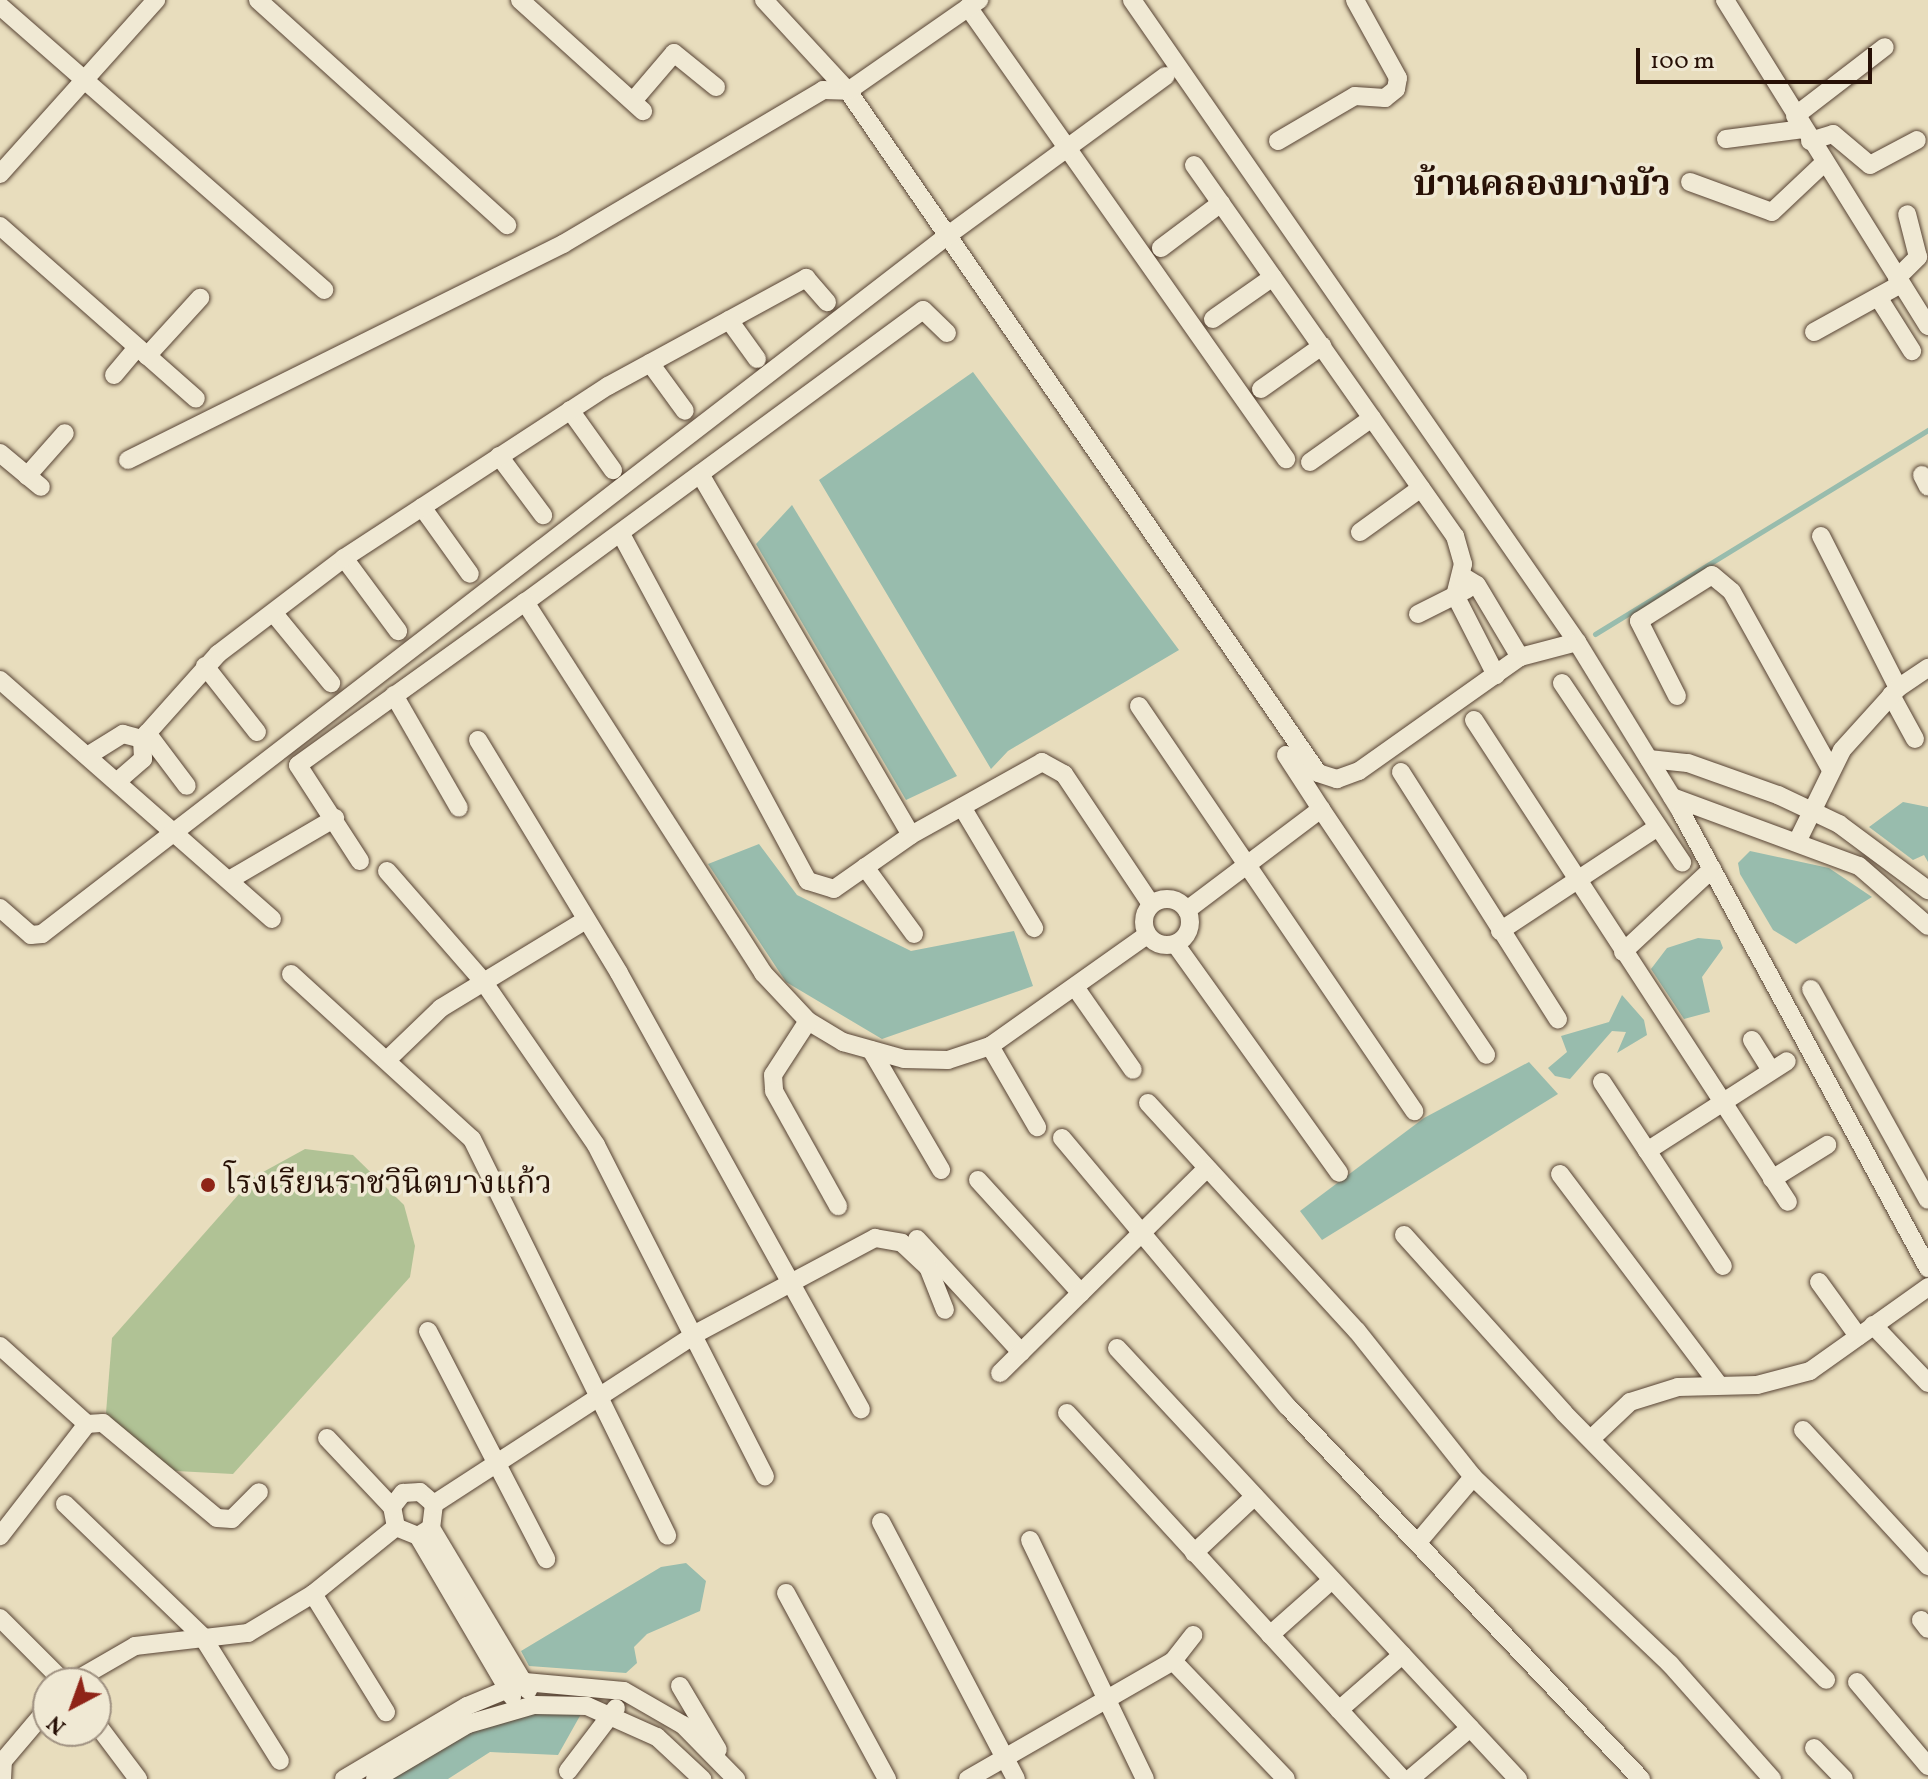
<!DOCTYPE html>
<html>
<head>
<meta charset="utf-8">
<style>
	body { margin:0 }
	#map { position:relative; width:1928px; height:1779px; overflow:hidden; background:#e8ddbd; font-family:Vollkorn,"Noto Serif Thai",serif }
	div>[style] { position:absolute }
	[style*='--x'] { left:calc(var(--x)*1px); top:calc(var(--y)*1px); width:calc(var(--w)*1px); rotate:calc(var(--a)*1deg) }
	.green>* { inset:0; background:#b0c295 }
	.water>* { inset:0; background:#98bcad }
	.stream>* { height:5px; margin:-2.5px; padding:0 2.5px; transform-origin:2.5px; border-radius:2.5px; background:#98bcad }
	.roads { filter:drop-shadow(0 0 2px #574334) drop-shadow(0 0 2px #574334) }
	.minor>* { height:18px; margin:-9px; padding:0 9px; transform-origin:9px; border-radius:9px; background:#f0e9d4 }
	.minor>.ring { margin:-9px; padding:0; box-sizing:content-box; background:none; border:18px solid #f0e9d4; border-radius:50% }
	.dots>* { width:22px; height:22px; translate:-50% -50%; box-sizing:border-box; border:4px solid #f0e9d4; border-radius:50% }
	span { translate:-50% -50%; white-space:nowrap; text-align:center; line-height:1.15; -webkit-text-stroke:7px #f0e9d4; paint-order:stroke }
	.poi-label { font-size:32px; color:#271006 }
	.left { translate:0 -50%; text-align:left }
	.quarter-label { font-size:36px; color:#271006; font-weight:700 }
	.north { position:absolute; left:32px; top:1667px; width:80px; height:80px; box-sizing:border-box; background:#f0e9d4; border:2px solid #a09282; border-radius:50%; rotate:221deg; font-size:22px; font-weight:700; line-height:32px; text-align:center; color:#271006 }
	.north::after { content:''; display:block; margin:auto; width:28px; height:36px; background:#8f2418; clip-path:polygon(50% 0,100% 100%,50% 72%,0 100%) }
	.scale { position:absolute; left:1636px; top:48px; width:236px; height:36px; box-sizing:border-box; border:4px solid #271006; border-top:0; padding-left:10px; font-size:24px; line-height:28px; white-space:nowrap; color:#271006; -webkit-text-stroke:6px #f0e9d4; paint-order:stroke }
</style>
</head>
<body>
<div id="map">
	<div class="green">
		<i style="clip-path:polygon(305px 1149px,353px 1155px,404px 1205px,415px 1246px,410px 1277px,233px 1474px,157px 1470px,106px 1413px,112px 1338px,254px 1177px)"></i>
	</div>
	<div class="water">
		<i style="clip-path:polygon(973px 372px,1179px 650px,1008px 751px,991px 769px,819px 480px)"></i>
		<i style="clip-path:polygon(792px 505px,957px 776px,906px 800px,756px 544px)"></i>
		<i style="clip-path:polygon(1903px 802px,1928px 807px,1928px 862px,1924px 855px,1913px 860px,1869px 827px)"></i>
		<i style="clip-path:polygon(759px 844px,797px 895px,911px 951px,1014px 931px,1033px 986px,882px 1039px,786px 982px,708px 864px)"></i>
		<i style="clip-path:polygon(1750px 851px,1829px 868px,1872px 897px,1796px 944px,1773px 930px,1740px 874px,1738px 863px)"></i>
		<i style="clip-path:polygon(1698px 938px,1720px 940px,1723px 948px,1702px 977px,1710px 1012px,1684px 1019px,1651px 969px,1667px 948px)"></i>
		<i style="clip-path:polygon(1622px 995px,1644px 1020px,1647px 1035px,1617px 1053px,1626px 1032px,1612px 1031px,1570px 1079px,1555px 1076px,1548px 1068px,1567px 1052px,1561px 1036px,1609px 1022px)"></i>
		<i style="clip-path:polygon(1529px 1062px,1558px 1094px,1322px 1240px,1300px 1211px,1424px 1118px)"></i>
		<i style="clip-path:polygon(686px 1563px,706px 1581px,700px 1611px,647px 1634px,634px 1647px,637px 1663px,626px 1673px,529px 1666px,521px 1651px,661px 1567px)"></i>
		<i style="clip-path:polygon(552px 1706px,581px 1714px,558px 1755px,490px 1752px,448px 1779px,379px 1779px,476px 1723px)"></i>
	</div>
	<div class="stream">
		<i style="--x:1595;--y:634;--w:391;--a:-31.5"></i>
	</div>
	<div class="roads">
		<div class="minor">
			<i style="--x:258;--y:0;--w:336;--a:42.1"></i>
			<i style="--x:520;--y:0;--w:166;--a:42.1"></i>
			<i style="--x:764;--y:0;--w:124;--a:47.3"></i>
			<i style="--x:848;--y:91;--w:828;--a:55.43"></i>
			<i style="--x:1318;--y:773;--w:20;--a:18"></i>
			<i style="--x:1337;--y:779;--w:23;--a:-20"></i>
			<i style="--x:1359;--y:771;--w:197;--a:-35.3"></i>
			<i style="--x:1520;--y:657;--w:59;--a:-14.7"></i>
			<i style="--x:1132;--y:0;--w:781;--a:55.27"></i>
			<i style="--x:1577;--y:642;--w:199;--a:58.5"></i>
			<i style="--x:1681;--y:812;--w:519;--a:61.56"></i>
			<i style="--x:1725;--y:0;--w:384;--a:58.1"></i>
			<i style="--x:0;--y:6;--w:431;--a:41.2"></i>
			<i style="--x:968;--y:7;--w:553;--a:54.87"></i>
			<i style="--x:633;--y:101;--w:63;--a:-49.5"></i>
			<i style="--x:674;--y:53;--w:54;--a:39"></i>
			<i style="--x:1795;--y:116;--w:113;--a:-37.5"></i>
			<i style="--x:1726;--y:139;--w:78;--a:-7.4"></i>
			<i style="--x:1278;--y:141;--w:89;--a:-30.3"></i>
			<i style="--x:1355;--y:96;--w:30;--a:4"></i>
			<i style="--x:1385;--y:98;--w:14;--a:-39"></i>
			<i style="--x:1396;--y:89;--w:11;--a:-80"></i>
			<i style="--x:1398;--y:78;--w:89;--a:-118.9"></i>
			<i style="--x:1810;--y:141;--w:24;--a:-17"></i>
			<i style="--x:1833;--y:134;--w:48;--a:40"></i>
			<i style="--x:1870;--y:165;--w:53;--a:-28"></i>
			<i style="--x:1194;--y:165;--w:454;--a:54.9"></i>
			<i style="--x:1455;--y:536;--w:29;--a:74"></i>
			<i style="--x:1463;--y:564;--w:32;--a:104"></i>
			<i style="--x:1455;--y:595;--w:90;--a:62.9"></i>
			<i style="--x:0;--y:174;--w:234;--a:-48.1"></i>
			<i style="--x:1690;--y:182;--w:87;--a:20.1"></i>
			<i style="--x:1772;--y:212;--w:71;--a:-43.3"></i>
			<i style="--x:0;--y:226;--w:261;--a:41.4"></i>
			<i style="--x:1161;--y:248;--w:75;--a:-36.9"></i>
			<i style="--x:1897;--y:278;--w:30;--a:-45"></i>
			<i style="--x:1918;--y:257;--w:44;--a:-104.3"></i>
			<i style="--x:1878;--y:297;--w:64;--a:57.8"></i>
			<i style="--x:1213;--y:319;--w:73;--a:-35"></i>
			<i style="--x:729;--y:320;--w:48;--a:54.3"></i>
			<i style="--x:1814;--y:332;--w:99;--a:-28.9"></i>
			<i style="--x:947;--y:333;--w:33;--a:-136"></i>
			<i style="--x:923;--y:310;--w:494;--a:143.7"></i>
			<i style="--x:525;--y:602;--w:441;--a:57.3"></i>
			<i style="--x:763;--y:973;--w:66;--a:46.8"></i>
			<i style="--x:808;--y:1021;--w:41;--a:31"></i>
			<i style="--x:843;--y:1042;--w:63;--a:15.6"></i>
			<i style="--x:904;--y:1059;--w:44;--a:1.3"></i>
			<i style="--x:948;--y:1060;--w:44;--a:-18.4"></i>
			<i style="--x:990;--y:1046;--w:192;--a:-35.3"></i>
			<i style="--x:147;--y:356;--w:79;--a:-47.6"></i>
			<i style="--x:650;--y:363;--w:59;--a:53.9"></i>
			<i style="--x:114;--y:375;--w:35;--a:-50"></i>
			<i style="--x:1261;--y:389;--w:75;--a:-35.2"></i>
			<i style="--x:570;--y:410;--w:74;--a:54.4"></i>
			<i style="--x:0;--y:453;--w:53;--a:39.7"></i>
			<i style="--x:499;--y:456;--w:74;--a:53.3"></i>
			<i style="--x:128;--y:460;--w:486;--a:-26.4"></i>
			<i style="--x:563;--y:244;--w:302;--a:-30.6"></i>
			<i style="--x:823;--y:90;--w:25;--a:2"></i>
			<i style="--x:848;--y:91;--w:160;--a:-34.8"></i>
			<i style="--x:1310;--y:462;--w:76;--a:-35.4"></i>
			<i style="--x:700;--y:474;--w:418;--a:59.7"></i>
			<i style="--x:1922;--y:475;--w:13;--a:63"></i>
			<i style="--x:27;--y:476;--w:57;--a:-48.5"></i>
			<i style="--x:422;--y:507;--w:82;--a:54.4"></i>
			<i style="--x:1360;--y:532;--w:75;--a:-35.8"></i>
			<i style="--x:621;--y:534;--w:394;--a:61.7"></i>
			<i style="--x:808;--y:881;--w:27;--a:17"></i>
			<i style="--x:834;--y:889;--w:94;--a:-35"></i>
			<i style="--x:911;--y:835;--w:150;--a:-29.1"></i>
			<i style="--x:1042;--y:762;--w:25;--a:29"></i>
			<i style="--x:1064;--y:774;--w:156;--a:56.2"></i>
			<i style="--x:1821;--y:536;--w:170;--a:63.1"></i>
			<i style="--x:344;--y:558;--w:91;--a:53.5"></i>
			<i style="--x:1462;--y:576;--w:17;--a:31"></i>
			<i style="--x:1477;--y:585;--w:84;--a:59.2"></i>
			<i style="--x:1418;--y:614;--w:54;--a:-26.6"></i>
			<i style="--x:276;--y:616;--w:87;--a:50.6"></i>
			<i style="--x:205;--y:666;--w:84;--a:51.8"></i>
			<i style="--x:0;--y:680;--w:362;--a:41.3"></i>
			<i style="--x:1562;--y:683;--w:216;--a:56.2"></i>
			<i style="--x:394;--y:695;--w:130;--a:60.1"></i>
			<i style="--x:1891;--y:695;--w:50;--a:61.4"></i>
			<i style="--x:1677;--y:696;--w:84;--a:-116.9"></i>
			<i style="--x:1639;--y:621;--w:86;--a:-32.2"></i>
			<i style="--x:1712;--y:575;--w:26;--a:40"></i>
			<i style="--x:1732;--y:592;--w:201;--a:60.9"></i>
			<i style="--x:1139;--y:706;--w:490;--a:55.8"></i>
			<i style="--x:1474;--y:720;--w:575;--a:56.92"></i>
			<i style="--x:147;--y:733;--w:66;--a:53"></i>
			<i style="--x:142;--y:739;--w:114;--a:-48.2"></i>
			<i style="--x:218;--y:654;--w:158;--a:-37.3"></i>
			<i style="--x:344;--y:558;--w:315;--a:-33.1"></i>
			<i style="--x:608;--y:386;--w:226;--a:-28.6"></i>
			<i style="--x:806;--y:278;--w:32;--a:49"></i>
			<i style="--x:478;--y:740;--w:272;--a:58.8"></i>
			<i style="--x:619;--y:973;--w:499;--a:61"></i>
			<i style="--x:89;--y:755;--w:40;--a:-32"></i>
			<i style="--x:123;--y:734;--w:20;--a:15"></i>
			<i style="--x:142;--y:739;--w:20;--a:87"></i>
			<i style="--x:143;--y:759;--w:32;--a:139"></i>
			<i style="--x:1286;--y:755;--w:64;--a:57.1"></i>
			<i style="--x:1649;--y:759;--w:39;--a:6"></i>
			<i style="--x:1688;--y:763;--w:96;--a:19.6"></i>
			<i style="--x:1778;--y:795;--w:68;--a:25.4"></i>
			<i style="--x:1839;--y:824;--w:111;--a:36.6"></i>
			<i style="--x:1401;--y:772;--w:293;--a:57.6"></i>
			<i style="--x:1672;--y:797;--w:199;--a:20.3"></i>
			<i style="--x:1859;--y:866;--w:91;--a:41"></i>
			<i style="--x:962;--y:807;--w:141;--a:59.2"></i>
			<i style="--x:1798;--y:840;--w:100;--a:-63.9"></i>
			<i style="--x:1842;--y:750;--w:84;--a:-47.9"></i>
			<i style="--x:1898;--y:688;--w:36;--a:-34"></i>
			<i style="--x:360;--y:861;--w:114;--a:-122.9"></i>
			<i style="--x:298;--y:765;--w:279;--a:-35.7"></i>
			<i style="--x:865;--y:867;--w:83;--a:53.8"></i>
			<i style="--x:387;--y:871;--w:146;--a:48.9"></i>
			<i style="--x:483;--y:981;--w:199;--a:55.4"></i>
			<i style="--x:596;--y:1145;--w:372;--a:63"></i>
			<i style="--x:229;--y:880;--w:123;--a:-30.3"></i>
			<i class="ring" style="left:1144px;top:899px;width:28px;height:28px"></i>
			<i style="--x:0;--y:908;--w:41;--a:41.1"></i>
			<i style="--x:31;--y:935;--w:11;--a:-5"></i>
			<i style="--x:42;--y:934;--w:1143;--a:-37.64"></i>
			<i style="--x:947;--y:236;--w:271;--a:-36.2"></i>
			<i style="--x:1187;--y:910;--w:168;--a:-37"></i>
			<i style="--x:1321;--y:809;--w:296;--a:56.1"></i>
			<i style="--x:1500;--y:931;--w:189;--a:-33.4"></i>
			<i style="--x:1176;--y:945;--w:280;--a:54.4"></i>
			<i style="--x:1623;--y:952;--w:122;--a:-43"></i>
			<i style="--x:291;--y:974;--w:245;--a:42.4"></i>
			<i style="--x:472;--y:1139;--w:442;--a:63.8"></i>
			<i style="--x:1075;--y:987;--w:101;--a:55.1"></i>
			<i style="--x:1811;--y:989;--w:241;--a:61"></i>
			<i style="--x:808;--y:1021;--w:64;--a:122.9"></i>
			<i style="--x:773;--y:1075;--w:16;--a:86"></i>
			<i style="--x:774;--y:1091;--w:132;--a:60.9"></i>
			<i style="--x:1752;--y:1040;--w:36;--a:58"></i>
			<i style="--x:990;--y:1046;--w:94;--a:59.9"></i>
			<i style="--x:871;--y:1050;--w:139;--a:59.7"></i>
			<i style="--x:387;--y:1060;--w:75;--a:-43.9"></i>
			<i style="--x:441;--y:1008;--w:167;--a:-31.3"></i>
			<i style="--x:1602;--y:1082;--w:220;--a:56.7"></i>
			<i style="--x:1148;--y:1103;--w:309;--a:47.5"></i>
			<i style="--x:1357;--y:1331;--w:186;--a:51.5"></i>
			<i style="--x:1473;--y:1477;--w:272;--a:43.5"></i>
			<i style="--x:1670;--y:1664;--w:154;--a:48.4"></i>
			<i style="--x:1062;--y:1138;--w:351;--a:50"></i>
			<i style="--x:1288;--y:1407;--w:513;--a:46.5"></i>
			<i style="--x:1647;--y:1151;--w:166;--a:-32.7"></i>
			<i style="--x:1560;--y:1174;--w:264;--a:53"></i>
			<i style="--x:1772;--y:1179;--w:65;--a:-31.7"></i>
			<i style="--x:978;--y:1180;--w:153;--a:47.7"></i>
			<i style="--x:1404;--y:1235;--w:239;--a:48"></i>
			<i style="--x:1564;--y:1413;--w:374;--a:45.5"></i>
			<i style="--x:917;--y:1239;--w:154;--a:47.4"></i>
			<i style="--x:1819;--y:1282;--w:67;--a:54.2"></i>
			<i style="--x:1873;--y:1325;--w:80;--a:46.5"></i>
			<i style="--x:428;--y:1331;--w:257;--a:62.6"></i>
			<i style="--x:0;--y:1346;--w:117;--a:41.9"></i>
			<i style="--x:87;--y:1424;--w:142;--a:127.8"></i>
			<i style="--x:1117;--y:1348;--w:589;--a:47.07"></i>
			<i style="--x:1000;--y:1373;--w:289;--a:-44.7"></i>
			<i style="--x:1067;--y:1413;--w:496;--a:47.5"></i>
			<i style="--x:87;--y:1424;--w:16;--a:-4"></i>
			<i style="--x:103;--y:1423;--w:148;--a:39.8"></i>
			<i style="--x:217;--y:1518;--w:15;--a:4"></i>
			<i style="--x:232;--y:1519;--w:38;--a:-45"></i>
			<i style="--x:1803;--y:1430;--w:185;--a:47.4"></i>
			<i style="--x:1593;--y:1437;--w:51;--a:-43.4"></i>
			<i style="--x:1630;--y:1402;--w:50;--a:-17.4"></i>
			<i style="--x:1678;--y:1387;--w:79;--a:-1.5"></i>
			<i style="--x:1757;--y:1385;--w:55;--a:-14.8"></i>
			<i style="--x:1810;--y:1371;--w:145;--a:-35.4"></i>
			<i style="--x:327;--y:1438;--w:95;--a:46.7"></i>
			<i style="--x:420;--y:1492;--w:18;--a:41"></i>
			<i style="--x:434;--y:1504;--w:24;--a:97"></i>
			<i style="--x:431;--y:1528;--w:15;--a:148"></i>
			<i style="--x:418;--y:1536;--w:24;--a:-158"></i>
			<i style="--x:396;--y:1527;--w:20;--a:-101"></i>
			<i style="--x:392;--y:1507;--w:18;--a:-52"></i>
			<i style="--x:403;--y:1493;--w:17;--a:-3"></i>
			<i style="--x:65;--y:1504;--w:190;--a:43.9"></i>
			<i style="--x:202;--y:1636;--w:147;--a:58"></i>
			<i style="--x:434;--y:1504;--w:314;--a:-33"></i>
			<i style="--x:697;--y:1333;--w:202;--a:-28.1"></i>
			<i style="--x:875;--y:1238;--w:27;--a:10"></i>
			<i style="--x:902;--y:1243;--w:35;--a:43"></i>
			<i style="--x:928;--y:1267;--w:46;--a:68.4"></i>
			<i style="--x:881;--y:1522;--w:290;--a:62.3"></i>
			<i style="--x:431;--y:1528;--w:189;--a:59.1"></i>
			<i style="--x:418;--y:1536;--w:186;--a:59.6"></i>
			<i style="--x:1030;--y:1540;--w:265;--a:64.3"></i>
			<i style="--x:1419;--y:1541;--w:84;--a:-49.8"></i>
			<i style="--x:1194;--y:1553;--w:83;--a:-43.1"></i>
			<i style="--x:786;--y:1593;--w:212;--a:61.5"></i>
			<i style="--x:313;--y:1594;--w:139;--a:58.3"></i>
			<i style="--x:0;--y:1618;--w:92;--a:45"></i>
			<i style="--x:1921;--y:1620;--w:11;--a:52"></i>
			<i style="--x:1270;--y:1635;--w:83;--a:-41.6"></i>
			<i style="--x:1173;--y:1661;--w:163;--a:46.2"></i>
			<i style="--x:1857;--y:1682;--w:110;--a:49.8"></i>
			<i style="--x:71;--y:1683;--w:74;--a:-30"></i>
			<i style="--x:135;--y:1646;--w:114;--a:-6.6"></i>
			<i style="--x:248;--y:1633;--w:76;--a:-31"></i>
			<i style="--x:313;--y:1594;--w:107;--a:-38.9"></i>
			<i style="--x:680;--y:1686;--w:74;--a:59.3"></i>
			<i style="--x:1339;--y:1710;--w:84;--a:-41.1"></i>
			<i style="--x:96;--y:1723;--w:70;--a:53.1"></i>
			<i style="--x:1814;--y:1748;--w:43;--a:45.9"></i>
			<i style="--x:568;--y:1771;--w:79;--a:-52.7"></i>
			<i style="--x:2;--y:1779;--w:18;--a:-87"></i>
			<i style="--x:3;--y:1761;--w:70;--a:-49.7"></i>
			<i style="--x:344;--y:1779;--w:143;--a:-30.7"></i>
			<i style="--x:467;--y:1706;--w:63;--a:-22.5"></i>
			<i style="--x:525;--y:1682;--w:99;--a:5.2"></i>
			<i style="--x:624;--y:1691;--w:68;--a:30"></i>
			<i style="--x:683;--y:1725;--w:76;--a:45.5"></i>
			<i style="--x:375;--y:1779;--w:108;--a:-30.6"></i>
			<i style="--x:468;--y:1724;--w:69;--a:-16.1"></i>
			<i style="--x:534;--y:1705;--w:53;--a:1.1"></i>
			<i style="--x:587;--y:1706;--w:27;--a:24"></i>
			<i style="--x:612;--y:1717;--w:49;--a:24"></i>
			<i style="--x:657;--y:1737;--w:62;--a:43"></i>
			<i style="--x:968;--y:1779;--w:237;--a:-29.9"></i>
			<i style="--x:1173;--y:1661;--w:33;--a:-52"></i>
			<i style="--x:1410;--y:1779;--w:79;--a:-40.4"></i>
		</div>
	</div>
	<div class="dots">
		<i style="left:208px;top:1185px;background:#8f2418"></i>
	</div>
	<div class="poi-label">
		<span class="left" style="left:224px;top:1185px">โรงเรียนราชวินิตบางแก้ว</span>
	</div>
	<div class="quarter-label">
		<span style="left:1542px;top:187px">บ้านคลองบางบัว</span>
	</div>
	<div class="north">N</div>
	<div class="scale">100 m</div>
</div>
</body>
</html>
